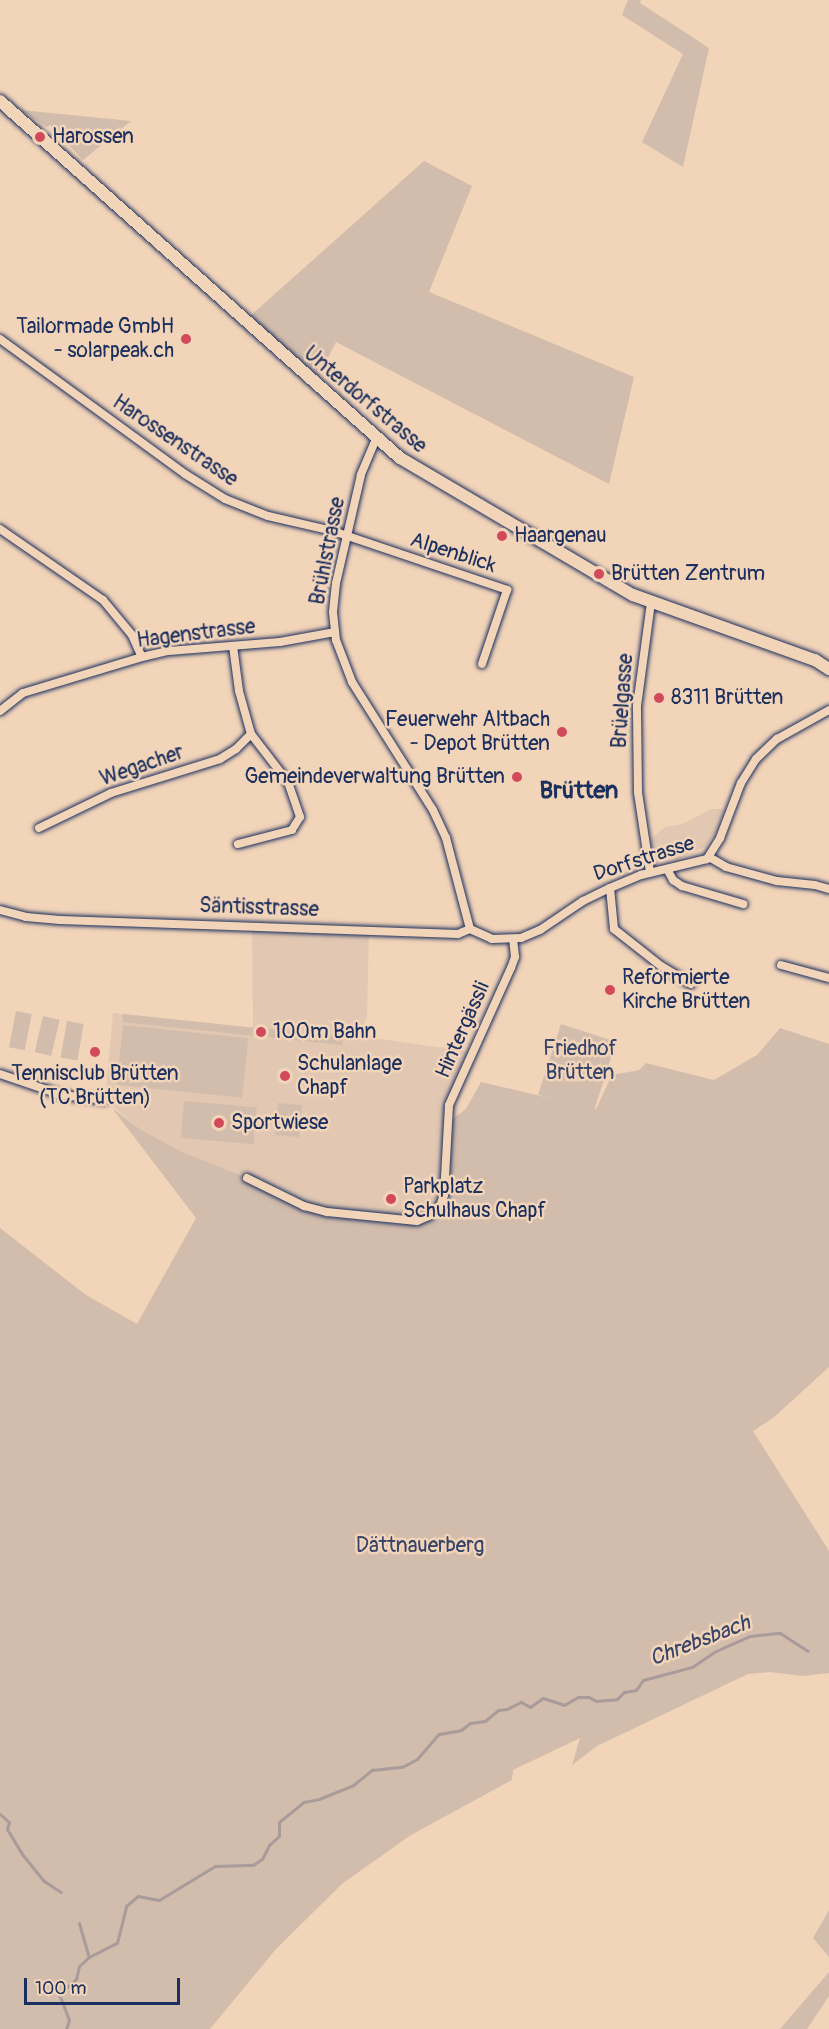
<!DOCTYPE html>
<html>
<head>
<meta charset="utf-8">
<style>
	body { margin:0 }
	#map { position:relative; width:829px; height:2029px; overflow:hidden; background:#f2d4b9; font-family:Pangolin,sans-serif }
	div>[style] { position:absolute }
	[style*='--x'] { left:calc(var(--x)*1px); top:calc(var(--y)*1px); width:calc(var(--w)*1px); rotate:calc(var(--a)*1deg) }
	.built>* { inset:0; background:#e2c8b2 }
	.green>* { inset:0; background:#d2bcac; transform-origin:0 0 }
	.stream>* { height:3px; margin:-1.5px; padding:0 1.5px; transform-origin:1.5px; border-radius:1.5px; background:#a99b9a }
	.roads { filter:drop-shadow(0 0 2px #1b2f5e) drop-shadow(0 0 2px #1b2f5e) }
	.street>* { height:8px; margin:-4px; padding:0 4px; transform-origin:4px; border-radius:4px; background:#f2d4b9 }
	.secondary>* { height:12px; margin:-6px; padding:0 6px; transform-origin:6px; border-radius:6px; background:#f2d4b9 }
	.dots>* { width:16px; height:16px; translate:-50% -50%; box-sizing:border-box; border:3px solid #f2d4b9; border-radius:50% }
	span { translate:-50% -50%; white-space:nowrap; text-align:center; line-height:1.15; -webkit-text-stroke:5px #f2d4b9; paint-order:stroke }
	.poi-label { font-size:21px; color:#1b2f5e }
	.left { translate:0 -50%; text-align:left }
	.right { translate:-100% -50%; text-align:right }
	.street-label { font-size:21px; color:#1b2f5e }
	.park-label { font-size:21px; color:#36446a }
	.water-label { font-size:22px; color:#37456a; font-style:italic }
	.quarter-label { font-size:24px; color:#1b2f5e; font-weight:700 }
	.scale { position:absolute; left:24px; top:1978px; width:156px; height:27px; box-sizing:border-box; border:3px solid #1b2f5e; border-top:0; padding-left:8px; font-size:18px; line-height:21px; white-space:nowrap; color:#1b2f5e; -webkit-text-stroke:4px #f2d4b9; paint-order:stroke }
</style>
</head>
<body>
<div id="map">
	<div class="built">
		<i style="clip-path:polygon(711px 809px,725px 809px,714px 834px,705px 847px,675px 860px,674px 857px,665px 859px,657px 855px,656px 849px,652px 849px,650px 839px,665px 827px,683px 824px)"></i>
		<i style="clip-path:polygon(252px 926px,369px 930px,367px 1018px,358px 1036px,473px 1052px,449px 1105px,440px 1206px,417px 1221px,327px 1212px,180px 1151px,140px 1129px,105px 1100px,113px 1013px,253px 1028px)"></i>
	</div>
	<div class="green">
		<i style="clip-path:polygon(628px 0,641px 0,640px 3px,709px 48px,683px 167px,642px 142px,683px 54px,622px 15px)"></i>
		<i style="clip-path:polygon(21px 110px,131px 121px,83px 160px,50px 125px,47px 127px)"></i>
		<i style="clip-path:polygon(424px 161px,472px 186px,429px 292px,634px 377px,609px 484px,336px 342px,318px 378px,249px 317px)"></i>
		<i style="left:16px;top:1011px;width:16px;height:37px;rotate:11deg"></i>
		<i style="left:123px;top:1014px;width:221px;height:8px;rotate:6deg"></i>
		<i style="left:43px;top:1016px;width:17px;height:37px;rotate:13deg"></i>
		<i style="left:67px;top:1021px;width:17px;height:37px;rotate:10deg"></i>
		<i style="left:561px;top:1024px;width:58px;height:74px;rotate:18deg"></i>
		<i style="left:123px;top:1025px;width:126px;height:60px;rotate:6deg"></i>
		<i style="clip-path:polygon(780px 1028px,829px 1044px,829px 1367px,773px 1418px,753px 1431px,829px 1551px,829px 1673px,803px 1676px,770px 1672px,748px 1674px,597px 1746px,572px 1765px,580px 1738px,513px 1770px,512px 1780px,411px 1835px,343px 1883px,276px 1949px,210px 2029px,0 2029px,0 1228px,86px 1295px,137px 1324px,196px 1218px,112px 1108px,140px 1129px,180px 1151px,247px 1178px,304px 1206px,417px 1221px,440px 1206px,450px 1121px,466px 1109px,481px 1082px,596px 1109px,612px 1075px,639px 1070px,646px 1063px,714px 1080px,757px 1055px)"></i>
		<i style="left:184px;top:1101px;width:73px;height:37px;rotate:5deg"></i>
		<i style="left:278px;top:1103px;width:24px;height:32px;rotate:5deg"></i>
		<i style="clip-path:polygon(829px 1910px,829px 1957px,813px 1938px)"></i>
		<i style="clip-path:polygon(829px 1972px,829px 1996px,807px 2029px,780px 2029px)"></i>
	</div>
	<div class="stream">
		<i style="--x:0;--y:1814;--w:12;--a:42"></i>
		<i style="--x:9;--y:1822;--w:7;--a:106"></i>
		<i style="--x:7;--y:1829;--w:29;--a:59"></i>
		<i style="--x:22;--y:1854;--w:35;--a:51"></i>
		<i style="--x:44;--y:1881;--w:20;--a:33"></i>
		<i style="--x:79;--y:1923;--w:35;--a:74"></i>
		<i style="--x:66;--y:2029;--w:9;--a:-72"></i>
		<i style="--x:69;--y:2020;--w:28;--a:-111"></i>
		<i style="--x:59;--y:1994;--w:23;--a:-41"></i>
		<i style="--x:76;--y:1979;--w:13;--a:-77"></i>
		<i style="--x:79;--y:1966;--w:13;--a:-42"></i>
		<i style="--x:89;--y:1957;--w:31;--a:-27"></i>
		<i style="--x:117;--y:1943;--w:38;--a:-76"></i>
		<i style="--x:126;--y:1906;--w:16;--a:-40"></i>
		<i style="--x:138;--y:1896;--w:21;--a:11"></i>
		<i style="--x:159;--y:1900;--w:66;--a:-31.3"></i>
		<i style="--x:215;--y:1866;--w:38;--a:-2"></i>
		<i style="--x:253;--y:1865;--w:11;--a:-34"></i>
		<i style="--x:262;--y:1859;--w:16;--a:-63"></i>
		<i style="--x:269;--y:1845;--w:13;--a:-42"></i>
		<i style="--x:279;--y:1836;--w:14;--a:-90"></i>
		<i style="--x:279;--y:1822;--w:32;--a:-39"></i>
		<i style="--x:304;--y:1802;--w:15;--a:-11"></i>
		<i style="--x:319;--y:1799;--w:35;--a:-22"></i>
		<i style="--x:352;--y:1786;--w:26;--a:-39"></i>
		<i style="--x:372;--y:1770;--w:30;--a:-6"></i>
		<i style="--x:402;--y:1767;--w:17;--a:-28"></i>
		<i style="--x:417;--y:1759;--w:33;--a:-49"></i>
		<i style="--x:439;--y:1734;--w:22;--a:-10"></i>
		<i style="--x:461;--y:1730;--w:11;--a:-38"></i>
		<i style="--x:470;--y:1723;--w:15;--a:-8"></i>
		<i style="--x:485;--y:1721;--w:17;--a:-40"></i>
		<i style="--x:498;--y:1710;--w:9;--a:-6"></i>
		<i style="--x:507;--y:1709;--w:16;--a:-27"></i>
		<i style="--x:521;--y:1702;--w:10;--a:29"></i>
		<i style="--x:530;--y:1707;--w:16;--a:-35"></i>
		<i style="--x:543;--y:1698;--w:22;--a:18"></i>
		<i style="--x:564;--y:1705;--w:16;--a:-30"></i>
		<i style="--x:578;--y:1697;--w:11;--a:0"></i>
		<i style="--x:589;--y:1697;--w:8;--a:30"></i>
		<i style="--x:596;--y:1701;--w:21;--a:-5"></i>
		<i style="--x:617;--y:1699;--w:10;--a:-45"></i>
		<i style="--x:624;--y:1692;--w:12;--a:-9"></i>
		<i style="--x:636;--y:1690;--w:12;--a:-55"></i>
		<i style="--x:643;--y:1680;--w:51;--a:-14.9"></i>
		<i style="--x:692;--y:1667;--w:29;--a:-34"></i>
		<i style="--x:716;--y:1651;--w:37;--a:-24"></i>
		<i style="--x:750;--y:1636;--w:30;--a:-6"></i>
		<i style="--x:780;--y:1633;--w:33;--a:33"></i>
	</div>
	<div class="roads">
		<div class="street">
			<i style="--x:0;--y:339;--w:229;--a:36.1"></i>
			<i style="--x:185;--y:474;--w:47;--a:32"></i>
			<i style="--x:225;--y:499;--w:46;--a:21.6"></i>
			<i style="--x:268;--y:516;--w:67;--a:13"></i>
			<i style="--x:333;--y:531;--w:184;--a:18.7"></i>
			<i style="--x:507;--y:590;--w:78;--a:108.7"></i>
			<i style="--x:376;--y:439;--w:39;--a:113"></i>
			<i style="--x:361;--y:475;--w:111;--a:103"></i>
			<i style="--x:336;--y:583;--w:29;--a:96"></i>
			<i style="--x:333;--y:612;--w:28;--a:84"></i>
			<i style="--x:336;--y:640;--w:45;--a:69.1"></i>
			<i style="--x:352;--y:682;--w:151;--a:57.7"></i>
			<i style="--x:433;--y:810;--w:31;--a:65"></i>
			<i style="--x:446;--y:838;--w:94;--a:75.2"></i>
			<i style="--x:0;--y:529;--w:125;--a:34.6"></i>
			<i style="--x:103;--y:600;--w:45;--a:50.4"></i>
			<i style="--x:132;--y:635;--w:24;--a:66"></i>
			<i style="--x:233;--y:646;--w:45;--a:82.4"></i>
			<i style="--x:239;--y:691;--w:45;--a:74.4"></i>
			<i style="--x:251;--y:734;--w:61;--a:52.4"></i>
			<i style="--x:288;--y:782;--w:37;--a:71"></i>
			<i style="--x:300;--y:817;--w:15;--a:122"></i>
			<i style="--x:292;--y:830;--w:56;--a:165.5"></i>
			<i style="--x:0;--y:711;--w:29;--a:-38"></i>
			<i style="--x:23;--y:693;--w:124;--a:-16.8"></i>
			<i style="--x:142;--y:657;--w:28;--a:-13"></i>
			<i style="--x:169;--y:651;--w:111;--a:-4.6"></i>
			<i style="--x:280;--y:642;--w:56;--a:-10.3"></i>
			<i style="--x:39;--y:828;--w:80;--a:-25.9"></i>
			<i style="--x:111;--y:793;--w:114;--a:-17.3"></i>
			<i style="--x:220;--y:759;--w:19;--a:-32"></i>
			<i style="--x:236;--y:749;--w:21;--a:-45"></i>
			<i style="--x:709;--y:857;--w:20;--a:30"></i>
			<i style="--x:726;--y:867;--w:53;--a:15.4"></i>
			<i style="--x:777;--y:881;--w:38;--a:6"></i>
			<i style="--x:815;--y:885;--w:15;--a:16"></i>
			<i style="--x:667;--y:869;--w:13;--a:61"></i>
			<i style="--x:673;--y:880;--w:11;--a:34"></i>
			<i style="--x:682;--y:886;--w:64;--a:16.4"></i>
			<i style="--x:650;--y:872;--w:80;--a:-98.6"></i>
			<i style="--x:638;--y:793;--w:87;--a:-90.7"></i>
			<i style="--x:637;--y:706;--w:104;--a:-82.3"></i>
			<i style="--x:610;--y:888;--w:41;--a:84.4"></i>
			<i style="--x:614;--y:929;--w:60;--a:38.2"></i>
			<i style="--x:661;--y:966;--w:35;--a:31"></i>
			<i style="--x:0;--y:910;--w:27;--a:15"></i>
			<i style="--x:26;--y:917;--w:34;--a:5"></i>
			<i style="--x:60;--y:920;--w:398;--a:2"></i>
			<i style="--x:458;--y:934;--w:13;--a:-23"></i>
			<i style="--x:470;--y:929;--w:24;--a:24"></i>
			<i style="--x:492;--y:939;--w:29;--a:-2"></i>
			<i style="--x:521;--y:938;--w:21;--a:-23"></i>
			<i style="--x:540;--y:930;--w:52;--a:-34"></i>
			<i style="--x:583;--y:901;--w:30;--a:-26"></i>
			<i style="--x:610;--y:888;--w:34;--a:-23"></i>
			<i style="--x:641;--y:875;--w:68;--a:-13.6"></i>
			<i style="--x:707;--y:859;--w:25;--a:-58"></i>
			<i style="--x:720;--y:838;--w:59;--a:-69.1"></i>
			<i style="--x:741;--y:783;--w:28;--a:-58"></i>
			<i style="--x:756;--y:759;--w:29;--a:-44"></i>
			<i style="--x:777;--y:739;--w:60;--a:-29.1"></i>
			<i style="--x:781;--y:965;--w:50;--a:15.2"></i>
			<i style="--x:0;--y:1074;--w:65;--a:18.7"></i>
			<i style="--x:62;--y:1095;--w:43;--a:6.6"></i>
			<i style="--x:247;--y:1178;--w:64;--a:26.2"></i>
			<i style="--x:304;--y:1206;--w:24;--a:15"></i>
			<i style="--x:327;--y:1212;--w:90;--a:5.7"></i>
			<i style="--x:417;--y:1221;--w:13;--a:-23"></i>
			<i style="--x:429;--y:1216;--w:15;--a:-42"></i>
			<i style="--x:440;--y:1206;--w:12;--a:-70"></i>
			<i style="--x:444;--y:1195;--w:90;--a:-86.8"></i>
			<i style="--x:449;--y:1105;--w:150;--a:-65.7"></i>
			<i style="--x:511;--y:968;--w:12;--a:-70"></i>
			<i style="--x:515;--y:957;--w:18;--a:-96"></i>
		</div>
		<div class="secondary">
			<i style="--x:0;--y:101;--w:536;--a:41.75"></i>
			<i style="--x:400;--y:458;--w:270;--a:30.5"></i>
			<i style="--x:633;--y:595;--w:193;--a:19.7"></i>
			<i style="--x:815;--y:660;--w:17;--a:33"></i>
		</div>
	</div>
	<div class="dots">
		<i style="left:40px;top:137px;background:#d1495b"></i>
		<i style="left:186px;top:339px;background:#d1495b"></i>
		<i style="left:502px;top:536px;background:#d1495b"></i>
		<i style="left:599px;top:574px;background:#d1495b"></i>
		<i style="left:659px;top:698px;background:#d1495b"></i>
		<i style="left:562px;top:732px;background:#d1495b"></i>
		<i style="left:517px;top:777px;background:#d1495b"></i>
		<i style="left:610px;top:990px;background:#d1495b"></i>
		<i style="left:261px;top:1032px;background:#d1495b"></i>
		<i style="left:95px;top:1052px;background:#d1495b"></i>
		<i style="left:285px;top:1076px;background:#d1495b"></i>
		<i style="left:219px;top:1123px;background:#d1495b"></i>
		<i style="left:391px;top:1199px;background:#d1495b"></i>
	</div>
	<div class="poi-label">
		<span class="left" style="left:52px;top:137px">Harossen</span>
		<span class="right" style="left:174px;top:339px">Tailormade GmbH<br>- solarpeak.ch</span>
		<span class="left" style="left:514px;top:536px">Haargenau</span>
		<span class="left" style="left:611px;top:574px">Brütten Zentrum</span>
		<span class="left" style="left:671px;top:698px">8311 Brütten</span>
		<span class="right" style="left:550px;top:732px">Feuerwehr Altbach<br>- Depot Brütten</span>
		<span class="right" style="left:505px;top:777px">Gemeindeverwaltung Brütten</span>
		<span class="left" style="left:622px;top:990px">Reformierte<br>Kirche Brütten</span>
		<span class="left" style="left:273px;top:1032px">100m Bahn</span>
		<span class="left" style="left:297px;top:1076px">Schulanlage<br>Chapf</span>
		<span style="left:95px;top:1086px">Tennisclub Brütten<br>(TC Brütten)</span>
		<span class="left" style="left:231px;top:1123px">Sportwiese</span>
		<span class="left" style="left:403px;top:1199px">Parkplatz<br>Schulhaus Chapf</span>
	</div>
	<div class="street-label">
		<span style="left:365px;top:400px;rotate:40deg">Unterdorfstrasse</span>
		<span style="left:175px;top:441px;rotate:34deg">Harossenstrasse</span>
		<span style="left:328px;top:551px;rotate:-79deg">Brühlstrasse</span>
		<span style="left:453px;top:553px;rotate:18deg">Alpenblick</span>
		<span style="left:196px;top:634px;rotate:-7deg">Hagenstrasse</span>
		<span style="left:623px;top:701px;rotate:-86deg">Brüelgasse</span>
		<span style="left:142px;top:766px;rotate:-19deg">Wegacher</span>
		<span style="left:644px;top:859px;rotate:-18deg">Dorfstrasse</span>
		<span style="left:259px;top:908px;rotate:2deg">Säntisstrasse</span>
		<span style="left:463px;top:1030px;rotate:-66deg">Hintergässli</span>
	</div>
	<div class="park-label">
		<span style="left:580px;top:1061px">Friedhof<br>Brütten</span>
		<span style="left:420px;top:1546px">Dättnauerberg</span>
	</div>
	<div class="water-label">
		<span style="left:700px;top:1641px;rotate:-21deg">Chrebsbach</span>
	</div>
	<div class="quarter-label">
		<span style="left:579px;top:791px">Brütten</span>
	</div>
	<div class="scale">100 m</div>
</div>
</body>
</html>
